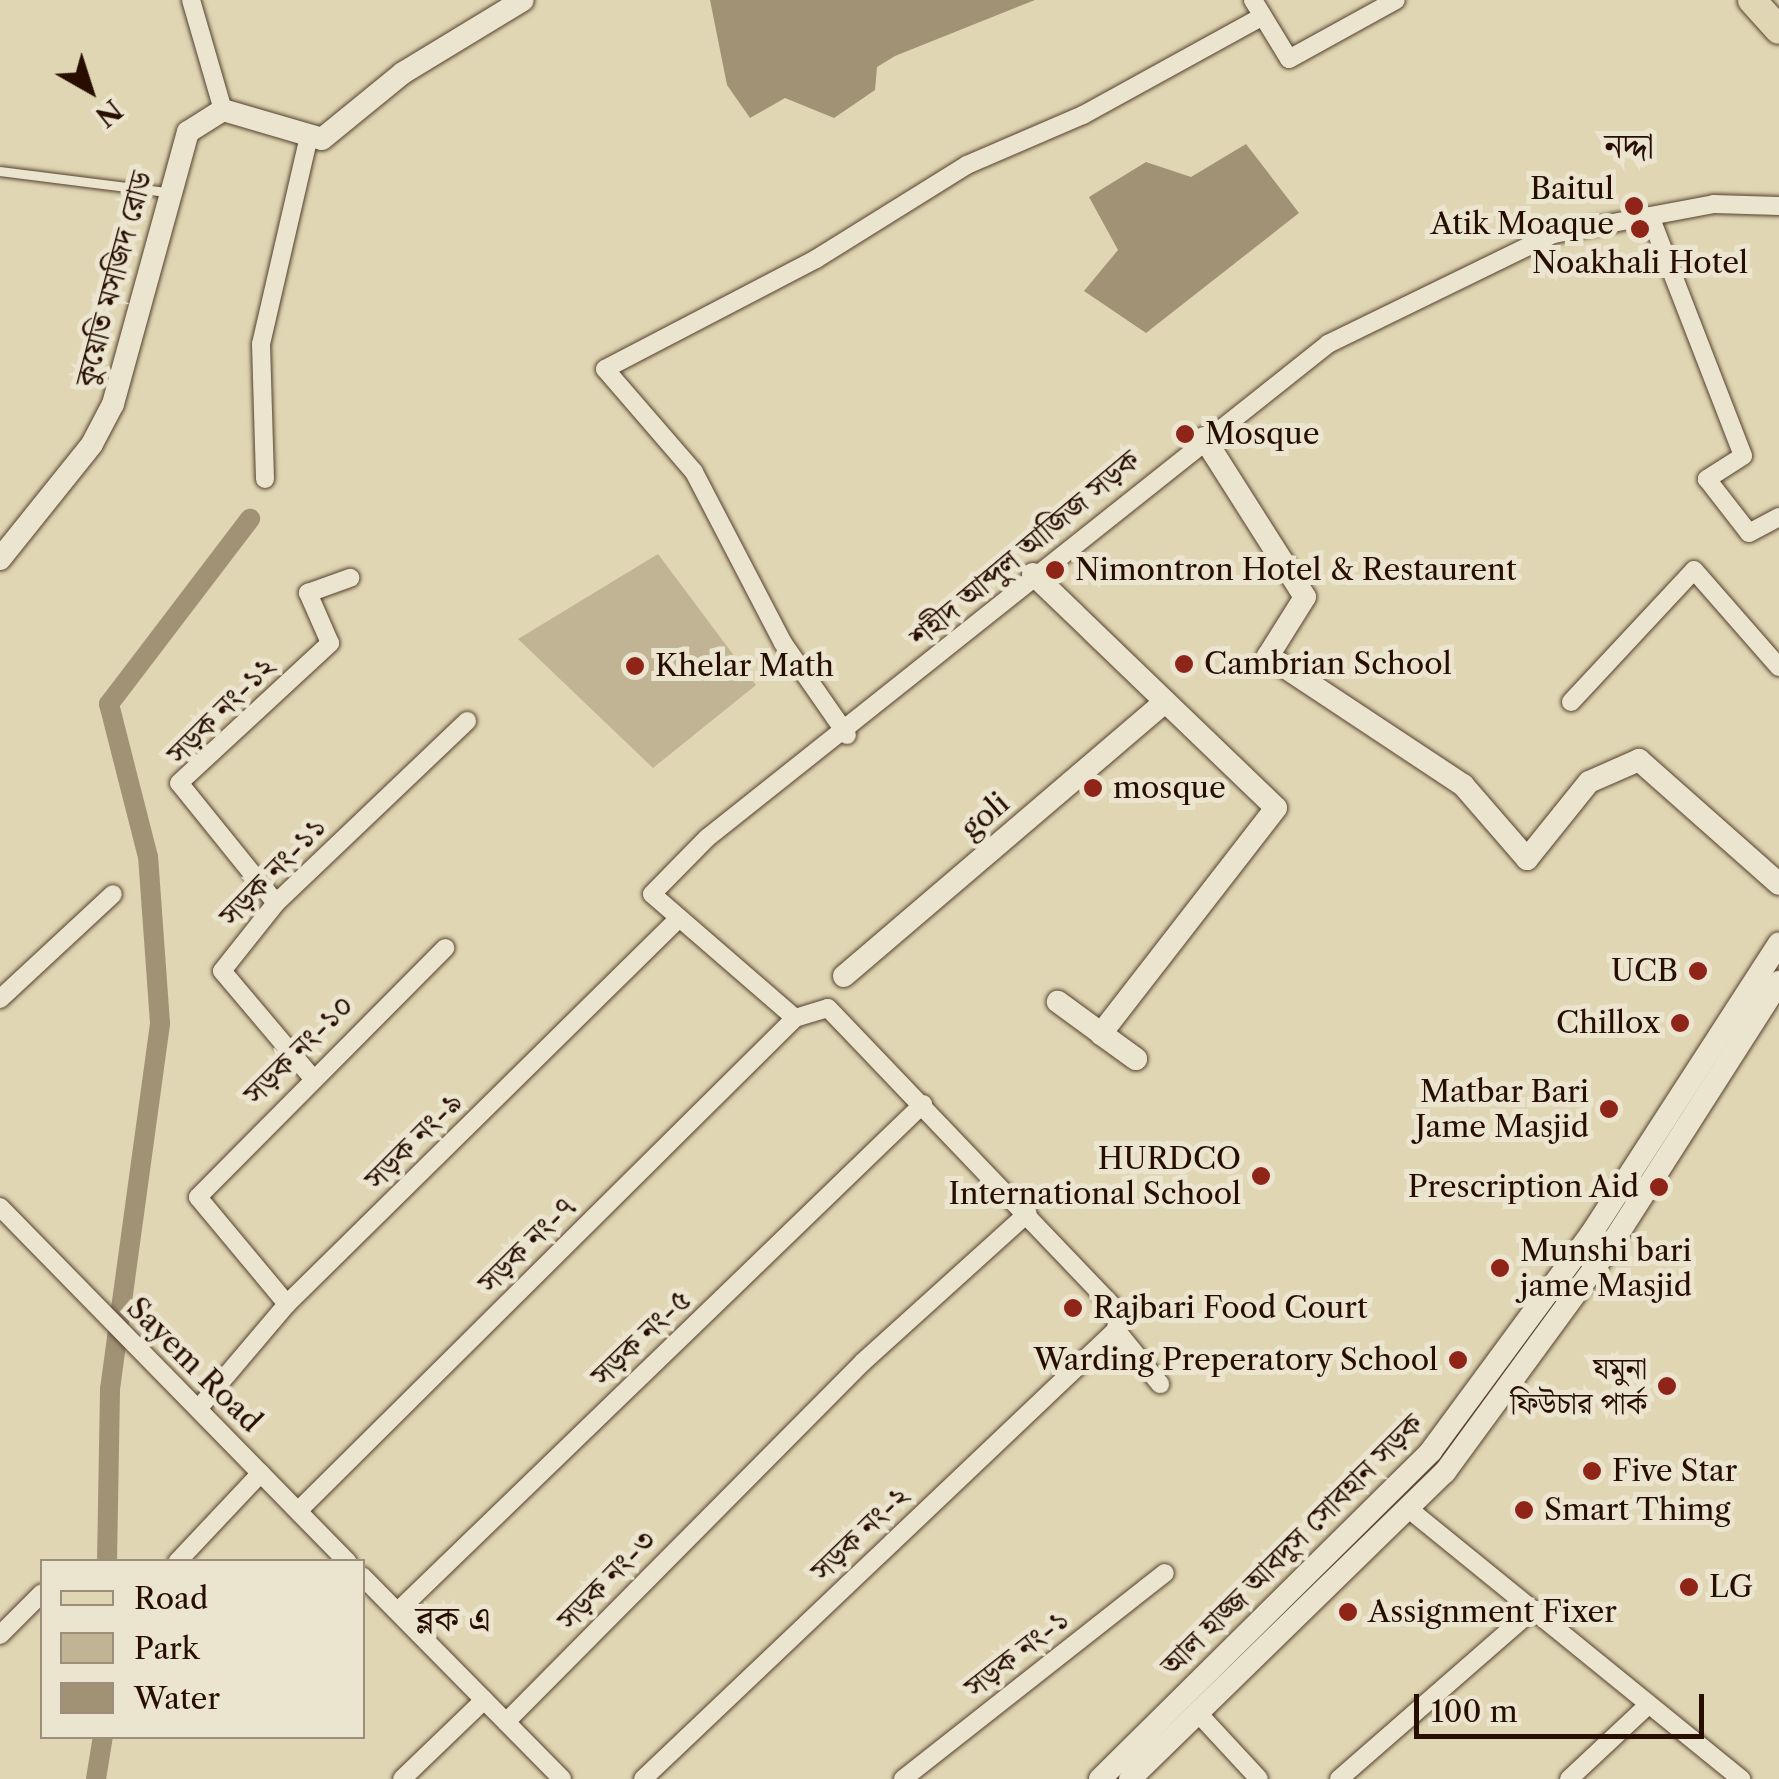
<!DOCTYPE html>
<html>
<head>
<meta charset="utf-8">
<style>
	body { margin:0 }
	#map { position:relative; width:1779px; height:1779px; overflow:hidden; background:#e0d6b3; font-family:"Libre Caslon Text","Noto Serif Bengali",serif }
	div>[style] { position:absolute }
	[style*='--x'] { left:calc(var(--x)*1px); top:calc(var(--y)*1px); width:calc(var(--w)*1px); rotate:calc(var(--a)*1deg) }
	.green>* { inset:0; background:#c1b495 }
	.water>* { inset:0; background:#a19276 }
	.canal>* { height:20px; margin:-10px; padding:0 10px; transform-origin:10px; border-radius:10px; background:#a19276 }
	.roads { filter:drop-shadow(0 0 2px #55402e) drop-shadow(0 0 2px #55402e) }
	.service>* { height:9px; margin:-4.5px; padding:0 4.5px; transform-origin:4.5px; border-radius:4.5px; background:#ebe4ce }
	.minor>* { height:18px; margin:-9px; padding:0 9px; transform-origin:9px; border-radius:9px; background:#ebe4ce }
	.tertiary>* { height:22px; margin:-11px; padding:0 11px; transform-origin:11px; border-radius:11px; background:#ebe4ce }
	.primary>* { height:28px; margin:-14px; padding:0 14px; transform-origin:14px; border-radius:14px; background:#e0d6b3 }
	.dots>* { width:28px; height:28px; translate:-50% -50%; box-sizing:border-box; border:5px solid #ebe4ce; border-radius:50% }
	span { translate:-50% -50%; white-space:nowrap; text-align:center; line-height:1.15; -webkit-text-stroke:10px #ebe4ce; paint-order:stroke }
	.poi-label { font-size:30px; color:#270e01 }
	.right { translate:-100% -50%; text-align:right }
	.left { translate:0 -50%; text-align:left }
	.street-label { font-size:30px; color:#270e01 }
	.quarter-label { font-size:35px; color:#270e01 }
	.legend { position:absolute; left:40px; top:1559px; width:325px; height:180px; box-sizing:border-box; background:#ebe4ce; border:2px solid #9d8e7c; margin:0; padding:12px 18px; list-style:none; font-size:30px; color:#270e01 }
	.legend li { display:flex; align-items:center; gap:20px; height:50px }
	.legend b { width:50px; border:2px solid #9d8e7c }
	.north { position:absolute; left:40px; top:40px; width:100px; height:100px; -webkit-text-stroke:8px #ebe4ce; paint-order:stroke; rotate:141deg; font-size:28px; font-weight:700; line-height:40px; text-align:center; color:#270e01 }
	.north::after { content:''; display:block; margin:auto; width:35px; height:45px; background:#270e01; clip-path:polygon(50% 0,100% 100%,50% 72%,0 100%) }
	.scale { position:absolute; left:1414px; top:1694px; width:290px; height:45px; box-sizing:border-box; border:5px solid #270e01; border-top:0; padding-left:12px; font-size:30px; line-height:35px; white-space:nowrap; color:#270e01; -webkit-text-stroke:8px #ebe4ce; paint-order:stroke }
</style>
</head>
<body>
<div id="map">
	<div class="green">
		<i style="clip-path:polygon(658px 554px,756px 685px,653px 768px,518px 639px)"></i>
	</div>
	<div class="water">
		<i style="clip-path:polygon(710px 0,1035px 0,895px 56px,877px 67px,875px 90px,834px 118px,785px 98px,750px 118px,727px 85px)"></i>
		<i style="clip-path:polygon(1246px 144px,1299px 213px,1146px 333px,1084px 291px,1118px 250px,1089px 197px,1146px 162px,1191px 177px)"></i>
	</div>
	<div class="canal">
		<i style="--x:107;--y:1562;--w:173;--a:-89"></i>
		<i style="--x:110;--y:1389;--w:369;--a:-82.2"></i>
		<i style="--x:160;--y:1023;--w:166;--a:-94.1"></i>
		<i style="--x:148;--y:857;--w:158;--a:-104.3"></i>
		<i style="--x:109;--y:704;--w:233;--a:-52.7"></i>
		<i style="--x:96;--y:1779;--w:44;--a:-80.8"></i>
	</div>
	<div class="roads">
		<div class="service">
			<i style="--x:0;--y:171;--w:167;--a:7.2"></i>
		</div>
		<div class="minor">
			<i style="--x:191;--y:0;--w:115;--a:73.8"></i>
			<i style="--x:1253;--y:0;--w:69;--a:58.6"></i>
			<i style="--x:1289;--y:59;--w:122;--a:-28.9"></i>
			<i style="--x:1650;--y:216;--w:257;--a:68.8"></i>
			<i style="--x:1743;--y:456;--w:43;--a:147.4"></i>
			<i style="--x:1707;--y:479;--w:68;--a:52.1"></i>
			<i style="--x:1749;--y:533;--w:34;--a:-28"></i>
			<i style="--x:265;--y:479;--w:135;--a:-91.7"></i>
			<i style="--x:261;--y:344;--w:208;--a:-77"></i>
			<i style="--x:1571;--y:702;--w:180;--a:-47"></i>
			<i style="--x:1694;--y:570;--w:129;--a:48.8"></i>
			<i style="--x:847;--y:735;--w:112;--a:-124.8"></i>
			<i style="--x:783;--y:643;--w:193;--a:-117.5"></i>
			<i style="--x:694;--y:472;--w:136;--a:-130.8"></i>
			<i style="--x:605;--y:369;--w:238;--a:-27.5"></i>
			<i style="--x:816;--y:259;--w:178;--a:-31.9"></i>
			<i style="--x:967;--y:165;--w:126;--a:-23.3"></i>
			<i style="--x:1083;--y:115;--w:205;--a:-28.8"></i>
			<i style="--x:276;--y:903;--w:154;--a:-128.9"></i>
			<i style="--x:179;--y:783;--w:206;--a:-42.8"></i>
			<i style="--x:330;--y:643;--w:55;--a:-113.7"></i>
			<i style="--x:308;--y:593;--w:45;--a:-19.7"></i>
			<i style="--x:0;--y:999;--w:154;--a:-42.9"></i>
			<i style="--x:795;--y:1018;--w:189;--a:-139.1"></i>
			<i style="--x:652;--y:894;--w:78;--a:-45.5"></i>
			<i style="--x:707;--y:838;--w:794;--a:-38.5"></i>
			<i style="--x:1328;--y:344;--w:251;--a:-26"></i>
			<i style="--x:1554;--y:234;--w:163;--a:-10.6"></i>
			<i style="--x:1714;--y:204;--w:65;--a:1.8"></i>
			<i style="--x:310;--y:1075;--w:136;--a:-130.2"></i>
			<i style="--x:222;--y:971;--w:87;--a:-51.5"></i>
			<i style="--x:276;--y:903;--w:264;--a:-43.6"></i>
			<i style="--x:0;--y:1207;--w:497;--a:45.6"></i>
			<i style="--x:287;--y:1304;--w:139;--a:-129.8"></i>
			<i style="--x:198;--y:1197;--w:351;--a:-45.2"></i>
			<i style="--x:198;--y:1409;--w:138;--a:-49.7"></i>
			<i style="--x:287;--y:1304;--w:546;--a:-44.55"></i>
			<i style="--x:1410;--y:1510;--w:427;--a:39.1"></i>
			<i style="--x:298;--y:1511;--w:700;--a:-44.77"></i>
			<i style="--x:795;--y:1018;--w:34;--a:-17"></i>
			<i style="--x:828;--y:1008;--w:419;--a:46.3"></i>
			<i style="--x:1118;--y:1311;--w:19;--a:96"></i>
			<i style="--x:1116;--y:1330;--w:70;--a:50.8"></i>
			<i style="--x:177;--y:1562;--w:122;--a:-46.7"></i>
			<i style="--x:362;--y:1576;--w:285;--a:45.4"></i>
			<i style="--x:398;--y:1611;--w:730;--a:-44"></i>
			<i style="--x:0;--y:1635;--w:59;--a:-45"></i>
			<i style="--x:1197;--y:1712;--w:91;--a:47.2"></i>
			<i style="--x:506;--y:1722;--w:507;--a:-45.24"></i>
			<i style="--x:863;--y:1362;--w:222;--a:-42.1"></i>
			<i style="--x:402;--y:1779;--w:114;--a:-43.9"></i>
			<i style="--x:643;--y:1779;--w:652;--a:-43.51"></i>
			<i style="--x:903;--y:1779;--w:333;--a:-38.2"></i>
			<i style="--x:1339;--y:1779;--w:257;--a:-41.1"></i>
			<i style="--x:1569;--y:1779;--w:108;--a:-43.1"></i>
		</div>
		<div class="tertiary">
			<i style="--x:1204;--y:438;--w:188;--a:57.6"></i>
			<i style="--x:1305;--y:597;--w:70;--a:122.1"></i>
			<i style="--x:1268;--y:656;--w:234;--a:33.5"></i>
			<i style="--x:1463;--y:785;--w:98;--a:49.1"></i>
			<i style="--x:1527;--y:859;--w:99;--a:-51.2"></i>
			<i style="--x:1589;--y:782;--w:55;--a:-23.7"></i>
			<i style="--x:1639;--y:760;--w:187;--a:41.5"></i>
			<i style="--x:0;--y:559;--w:147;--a:-51.3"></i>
			<i style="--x:92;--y:444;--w:45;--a:-62.3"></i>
			<i style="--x:113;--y:404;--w:282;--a:-74.6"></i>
			<i style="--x:188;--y:132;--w:41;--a:-32.2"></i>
			<i style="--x:223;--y:110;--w:103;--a:16.3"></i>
			<i style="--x:322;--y:139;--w:104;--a:-39.2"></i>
			<i style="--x:403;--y:73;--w:140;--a:-31.3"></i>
			<i style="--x:1033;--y:574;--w:337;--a:43.9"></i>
			<i style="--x:1276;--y:808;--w:286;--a:127.8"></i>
			<i style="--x:1101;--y:1034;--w:43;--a:35.5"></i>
			<i style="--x:1136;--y:1059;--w:97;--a:-143.8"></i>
			<i style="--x:844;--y:976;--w:422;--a:-40.5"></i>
			<i style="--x:1100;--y:1779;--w:466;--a:-44.7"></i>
			<i style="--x:1431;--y:1451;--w:270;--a:-53.6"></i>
			<i style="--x:1591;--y:1234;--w:346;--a:-57.1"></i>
			<i style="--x:1130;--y:1779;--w:440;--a:-44.3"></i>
			<i style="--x:1445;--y:1472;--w:278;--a:-53.8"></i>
			<i style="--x:1609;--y:1248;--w:316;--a:-57.4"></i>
		</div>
		<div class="primary">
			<i style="--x:1752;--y:0;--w:40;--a:48"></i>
		</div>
	</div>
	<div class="dots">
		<i style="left:1634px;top:206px;background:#8f2418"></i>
		<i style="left:1640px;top:229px;background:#8f2418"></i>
		<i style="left:1185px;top:434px;background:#8f2418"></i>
		<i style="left:1055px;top:570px;background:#8f2418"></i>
		<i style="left:1184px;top:664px;background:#8f2418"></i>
		<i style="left:635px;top:666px;background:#8f2418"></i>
		<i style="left:1093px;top:788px;background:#8f2418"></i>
		<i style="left:1698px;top:971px;background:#8f2418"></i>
		<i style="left:1680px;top:1023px;background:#8f2418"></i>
		<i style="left:1609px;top:1109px;background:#8f2418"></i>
		<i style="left:1261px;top:1176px;background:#8f2418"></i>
		<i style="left:1659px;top:1187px;background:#8f2418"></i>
		<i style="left:1500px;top:1268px;background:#8f2418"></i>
		<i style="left:1073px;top:1308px;background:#8f2418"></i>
		<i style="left:1458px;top:1360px;background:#8f2418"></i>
		<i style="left:1667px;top:1386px;background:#8f2418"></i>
		<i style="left:1592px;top:1471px;background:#8f2418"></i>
		<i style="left:1524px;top:1510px;background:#8f2418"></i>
		<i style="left:1689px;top:1587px;background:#8f2418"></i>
		<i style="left:1348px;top:1612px;background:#8f2418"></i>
	</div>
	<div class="poi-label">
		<span class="right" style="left:1614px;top:206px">Baitul<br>Atik Moaque</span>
		<span style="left:1640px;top:263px">Noakhali Hotel</span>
		<span class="left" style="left:1205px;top:434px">Mosque</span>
		<span class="left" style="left:1075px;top:570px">Nimontron Hotel &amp; Restaurent</span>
		<span class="left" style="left:1204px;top:664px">Cambrian School</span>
		<span class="left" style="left:655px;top:666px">Khelar Math</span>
		<span class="left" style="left:1113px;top:788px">mosque</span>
		<span class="right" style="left:1678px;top:971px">UCB</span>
		<span class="right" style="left:1660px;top:1023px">Chillox</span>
		<span class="right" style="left:1589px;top:1109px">Matbar Bari<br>Jame Masjid</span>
		<span class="right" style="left:1241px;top:1176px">HURDCO<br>International School</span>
		<span class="right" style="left:1639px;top:1187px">Prescription Aid</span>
		<span class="left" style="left:1520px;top:1268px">Munshi bari<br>jame Masjid</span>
		<span class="left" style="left:1093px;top:1308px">Rajbari Food Court</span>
		<span class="right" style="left:1438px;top:1360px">Warding Preperatory School</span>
		<span class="right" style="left:1647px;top:1386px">যমুনা<br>ফিউচার পার্ক</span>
		<span class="left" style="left:1612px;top:1471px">Five Star</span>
		<span class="left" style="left:1544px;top:1510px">Smart Thimg</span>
		<span class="left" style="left:1709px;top:1587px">LG</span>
		<span class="left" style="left:1368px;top:1612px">Assignment Fixer</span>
	</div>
	<div class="street-label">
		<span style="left:114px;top:279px;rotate:-75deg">কুয়েতি মসজিদ রোড</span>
		<span style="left:1025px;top:549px;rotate:-40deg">শহীদ আব্দুল আজিজ সড়ক</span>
		<span style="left:221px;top:711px;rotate:-45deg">সড়ক নং-১২</span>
		<span style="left:985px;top:816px;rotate:-41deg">goli</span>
		<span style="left:273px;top:872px;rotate:-46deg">সড়ক নং-১১</span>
		<span style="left:299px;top:1050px;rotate:-45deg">সড়ক নং-১০</span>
		<span style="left:414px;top:1141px;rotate:-45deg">সড়ক নং-৯</span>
		<span style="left:527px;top:1245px;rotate:-45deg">সড়ক নং-৭</span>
		<span style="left:641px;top:1338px;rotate:-44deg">সড়ক নং-৫</span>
		<span style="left:194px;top:1365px;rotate:45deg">Sayem Road</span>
		<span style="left:860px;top:1534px;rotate:-44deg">সড়ক নং-২</span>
		<span style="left:1292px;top:1545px;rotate:-45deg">আল হাজ্জ আবদুস সোবহান সড়ক</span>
		<span style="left:607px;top:1580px;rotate:-46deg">সড়ক নং-৩</span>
		<span style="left:1017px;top:1654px;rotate:-38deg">সড়ক নং-১</span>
	</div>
	<div class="quarter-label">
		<span style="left:1629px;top:146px">নদ্দা</span>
		<span style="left:453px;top:1619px">ব্লক এ</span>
	</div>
	<ul class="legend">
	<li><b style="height:12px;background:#e0d6b3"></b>Road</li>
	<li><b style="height:28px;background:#c1b495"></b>Park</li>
	<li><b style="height:28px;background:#a19276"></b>Water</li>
	</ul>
	<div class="north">N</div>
	<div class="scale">100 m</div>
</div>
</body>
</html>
